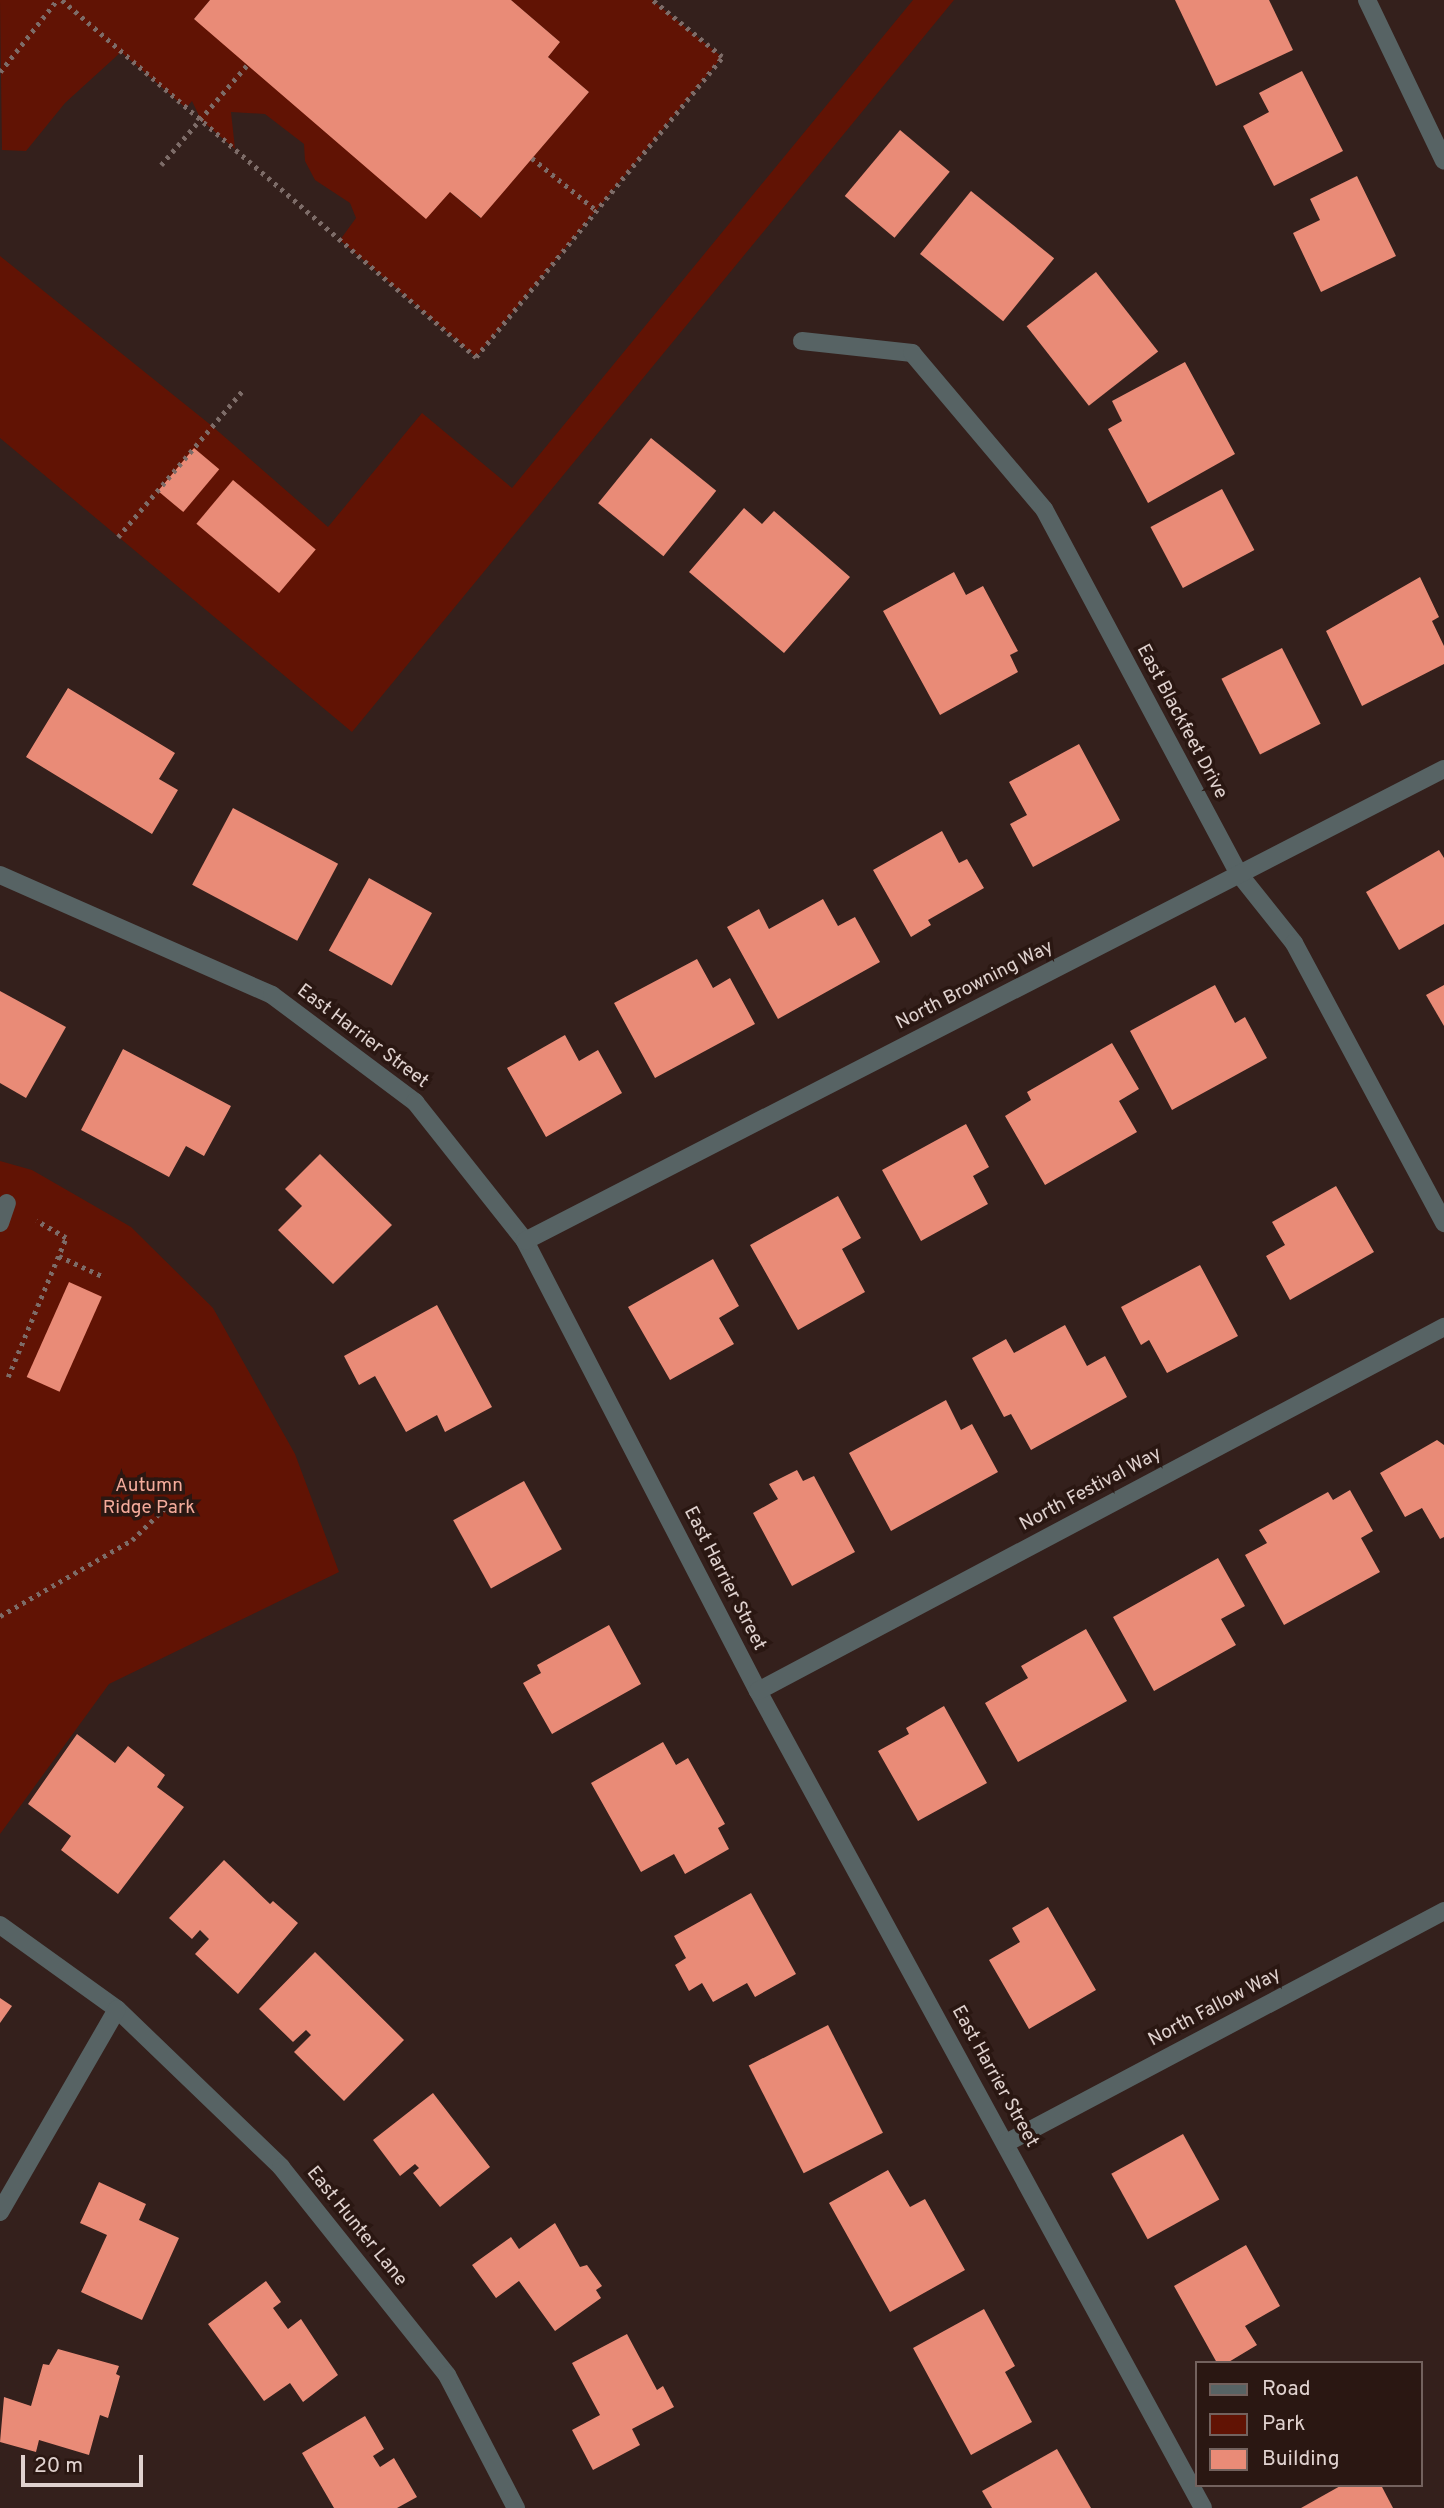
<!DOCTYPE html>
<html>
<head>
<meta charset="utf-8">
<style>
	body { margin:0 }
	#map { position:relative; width:1444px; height:2508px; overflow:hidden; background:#34201c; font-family:Overpass,sans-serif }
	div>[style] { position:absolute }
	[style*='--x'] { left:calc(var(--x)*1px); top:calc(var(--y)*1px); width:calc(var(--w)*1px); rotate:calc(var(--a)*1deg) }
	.green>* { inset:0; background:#611304 }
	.building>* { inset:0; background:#e98b77; transform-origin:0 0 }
	.path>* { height:4.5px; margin-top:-2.25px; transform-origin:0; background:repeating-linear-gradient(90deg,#7d6c68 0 3.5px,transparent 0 8.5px) }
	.minor>* { height:18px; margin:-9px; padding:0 9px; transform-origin:9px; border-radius:9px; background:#576364 }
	span { translate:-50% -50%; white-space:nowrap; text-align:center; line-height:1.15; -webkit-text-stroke:7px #2a1712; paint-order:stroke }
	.street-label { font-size:19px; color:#e0d2cf }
	.park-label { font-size:19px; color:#f4ab9b }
	.legend { position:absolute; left:1195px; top:2361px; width:228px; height:126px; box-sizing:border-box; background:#2a1712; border:2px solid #73625e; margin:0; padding:9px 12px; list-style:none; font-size:21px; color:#e0d2cf }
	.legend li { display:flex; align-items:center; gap:14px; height:35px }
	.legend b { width:35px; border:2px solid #73625e }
	.scale { position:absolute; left:21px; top:2455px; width:122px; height:32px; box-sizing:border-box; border:4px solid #e0d2cf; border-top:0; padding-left:9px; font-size:21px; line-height:24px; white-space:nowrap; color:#e0d2cf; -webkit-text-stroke:5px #2a1712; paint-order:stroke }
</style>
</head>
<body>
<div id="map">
	<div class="green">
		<i style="clip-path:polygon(0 0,210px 0,194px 19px,450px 192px,480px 218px,589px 92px,548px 57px,560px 42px,511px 0,652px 0,722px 57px,476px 357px,340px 240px,356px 218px,350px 203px,315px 180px,305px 161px,304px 144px,265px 114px,231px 112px,235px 149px,201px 120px,192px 101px,186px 108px,121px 52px,65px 103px,26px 151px,2px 150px)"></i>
		<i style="clip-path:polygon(913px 0,954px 0,352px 732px,0 438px,0 256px,212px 426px,328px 527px,422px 413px,512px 488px)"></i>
		<i style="clip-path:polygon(0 1161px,32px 1170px,131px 1227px,213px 1308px,295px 1454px,339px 1572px,109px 1684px,0 1834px)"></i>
	</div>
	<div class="building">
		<i style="clip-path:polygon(210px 0,511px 0,560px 42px,548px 57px,589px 92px,481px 218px,450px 192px,426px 219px,194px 19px)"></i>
		<i style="clip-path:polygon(1175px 0,1269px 0,1293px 50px,1216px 86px)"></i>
		<i style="clip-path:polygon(1302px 71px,1343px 151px,1274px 186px,1243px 126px,1269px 112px,1259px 93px)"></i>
		<i style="left:900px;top:130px;width:65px;height:86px;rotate:40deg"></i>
		<i style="clip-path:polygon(1357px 176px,1396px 256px,1321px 292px,1293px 233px,1320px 220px,1310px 199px)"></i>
		<i style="left:971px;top:191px;width:107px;height:81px;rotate:39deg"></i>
		<i style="left:1096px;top:272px;width:101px;height:88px;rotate:52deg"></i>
		<i style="clip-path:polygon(1185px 362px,1235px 454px,1148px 503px,1108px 429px,1122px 421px,1112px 401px)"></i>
		<i style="left:651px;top:438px;width:84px;height:84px;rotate:39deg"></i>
		<i style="left:194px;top:448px;width:33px;height:56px;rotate:40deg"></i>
		<i style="left:233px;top:480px;width:108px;height:57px;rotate:40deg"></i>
		<i style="left:1222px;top:489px;width:69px;height:81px;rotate:62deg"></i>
		<i style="clip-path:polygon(744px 508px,762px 524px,774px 511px,850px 577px,784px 653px,689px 572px)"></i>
		<i style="clip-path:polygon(954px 572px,966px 595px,983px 586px,1018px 651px,1010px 655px,1018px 672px,940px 715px,883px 611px)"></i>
		<i style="clip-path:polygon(1420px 577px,1439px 617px,1432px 621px,1444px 646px,1444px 664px,1362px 706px,1326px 631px)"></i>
		<i style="left:1282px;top:648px;width:85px;height:68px;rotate:63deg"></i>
		<i style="clip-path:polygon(68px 688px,175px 753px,159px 779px,178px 790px,152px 834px,26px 757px)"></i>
		<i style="clip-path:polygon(1079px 744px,1120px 820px,1033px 867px,1010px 824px,1027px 815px,1009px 782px)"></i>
		<i style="left:233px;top:808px;width:119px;height:87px;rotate:28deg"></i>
		<i style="clip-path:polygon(942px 831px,959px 863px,967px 859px,984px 888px,928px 920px,931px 925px,911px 937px,873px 870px)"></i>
		<i style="clip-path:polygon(1439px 850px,1444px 858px,1444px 924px,1399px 950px,1366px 892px)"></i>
		<i style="left:369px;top:878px;width:72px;height:83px;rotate:29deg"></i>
		<i style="clip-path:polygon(823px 899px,838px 926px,855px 917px,880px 962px,778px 1019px,727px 927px,759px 909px,769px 929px)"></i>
		<i style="clip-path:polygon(697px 959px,713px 988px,730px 978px,755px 1024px,655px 1078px,614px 1003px)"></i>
		<i style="clip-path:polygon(1215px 985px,1235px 1023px,1245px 1017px,1267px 1058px,1172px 1110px,1130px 1031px)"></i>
		<i style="clip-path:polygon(1444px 985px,1444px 1026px,1426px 995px)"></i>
		<i style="clip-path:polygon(0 991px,66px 1027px,26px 1098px,0 1083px)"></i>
		<i style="clip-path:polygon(565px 1035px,579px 1061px,598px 1050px,622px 1093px,546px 1137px,507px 1068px)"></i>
		<i style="clip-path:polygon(1112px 1043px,1139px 1089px,1119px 1101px,1137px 1132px,1045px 1185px,1005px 1116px,1031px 1100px,1027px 1092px)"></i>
		<i style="clip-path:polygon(123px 1049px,231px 1106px,204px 1156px,186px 1146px,169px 1177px,81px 1130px)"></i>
		<i style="clip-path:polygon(966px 1124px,989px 1167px,973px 1176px,988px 1204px,921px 1241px,882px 1170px)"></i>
		<i style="clip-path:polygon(320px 1154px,392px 1225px,333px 1284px,278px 1230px,302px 1206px,285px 1189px)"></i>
		<i style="clip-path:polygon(1336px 1186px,1374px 1252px,1290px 1300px,1266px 1256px,1285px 1245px,1272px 1222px)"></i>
		<i style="clip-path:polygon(838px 1196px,861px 1238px,842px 1249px,865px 1292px,798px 1330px,750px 1245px)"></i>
		<i style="clip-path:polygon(713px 1259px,739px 1306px,719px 1318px,734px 1344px,670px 1380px,628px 1307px)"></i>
		<i style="clip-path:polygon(1200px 1265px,1238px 1336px,1167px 1373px,1149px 1340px,1141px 1345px,1121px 1307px)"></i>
		<i style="left:69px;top:1282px;width:36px;height:104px;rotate:24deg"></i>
		<i style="clip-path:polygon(437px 1305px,492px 1407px,445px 1432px,437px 1415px,406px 1432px,375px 1376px,359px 1385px,344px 1356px)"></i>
		<i style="clip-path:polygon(1065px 1325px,1087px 1366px,1105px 1356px,1127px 1397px,1031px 1450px,1011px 1414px,1004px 1417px,972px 1358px,1006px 1339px,1014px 1353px)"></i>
		<i style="clip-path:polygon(946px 1400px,961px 1430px,972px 1424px,998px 1472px,891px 1531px,849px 1453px)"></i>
		<i style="clip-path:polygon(1437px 1440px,1444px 1445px,1444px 1537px,1440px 1539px,1422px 1508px,1405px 1517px,1380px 1473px)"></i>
		<i style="clip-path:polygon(797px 1470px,803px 1481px,814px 1476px,855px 1552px,792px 1586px,753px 1513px,778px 1499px,769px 1484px)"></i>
		<i style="left:524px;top:1481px;width:78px;height:81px;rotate:61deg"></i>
		<i style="clip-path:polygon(1350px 1490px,1373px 1531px,1361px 1538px,1380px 1572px,1284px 1625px,1245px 1555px,1267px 1543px,1259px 1530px,1328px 1492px,1333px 1500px)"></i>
		<i style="clip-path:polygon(1218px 1558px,1245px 1606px,1221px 1619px,1236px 1645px,1154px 1691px,1113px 1617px)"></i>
		<i style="clip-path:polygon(609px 1625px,641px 1684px,552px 1734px,523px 1683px,541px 1673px,537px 1665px)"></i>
		<i style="clip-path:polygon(1086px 1629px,1127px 1701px,1018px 1762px,985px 1703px,1028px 1678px,1021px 1666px)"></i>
		<i style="clip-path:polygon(944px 1706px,987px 1783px,918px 1821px,878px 1751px,909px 1734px,906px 1728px)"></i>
		<i style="clip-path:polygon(77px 1734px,115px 1763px,128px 1746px,165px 1775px,157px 1787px,184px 1807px,118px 1894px,61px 1850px,71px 1836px,28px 1804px)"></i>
		<i style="clip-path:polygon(663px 1742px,676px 1765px,688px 1758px,725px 1824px,718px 1828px,729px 1849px,685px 1874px,674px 1854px,641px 1872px,591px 1783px)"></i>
		<i style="clip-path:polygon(224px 1860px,270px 1904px,273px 1901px,298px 1923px,238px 1994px,195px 1954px,209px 1939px,200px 1930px,192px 1939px,169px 1918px)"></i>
		<i style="clip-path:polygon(751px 1893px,796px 1974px,755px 1997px,747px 1983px,713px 2002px,702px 1983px,689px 1991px,675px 1965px,686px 1958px,674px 1936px)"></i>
		<i style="clip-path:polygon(1048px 1907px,1096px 1990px,1029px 2029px,989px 1960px,1020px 1942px,1012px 1928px)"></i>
		<i style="clip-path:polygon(315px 1952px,404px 2040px,344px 2101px,294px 2052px,311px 2035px,306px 2030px,293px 2042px,259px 2009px)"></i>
		<i style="clip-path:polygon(0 1998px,12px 2006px,0 2023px)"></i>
		<i style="left:828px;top:2025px;width:121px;height:89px;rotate:63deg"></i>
		<i style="clip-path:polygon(433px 2093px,490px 2167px,440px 2207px,413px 2173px,419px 2168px,415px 2164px,400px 2176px,373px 2140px)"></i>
		<i style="left:1183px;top:2134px;width:75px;height:82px;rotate:61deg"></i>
		<i style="clip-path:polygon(888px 2170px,910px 2207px,925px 2199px,965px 2270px,890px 2312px,829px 2203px)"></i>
		<i style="clip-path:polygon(99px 2182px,146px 2204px,139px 2220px,179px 2238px,142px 2320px,81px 2292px,107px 2235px,80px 2223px)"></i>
		<i style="clip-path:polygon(555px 2223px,580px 2267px,587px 2265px,602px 2286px,596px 2290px,601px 2298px,555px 2331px,519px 2281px,496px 2298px,472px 2265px,511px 2237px,519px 2249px)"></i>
		<i style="clip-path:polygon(1246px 2245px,1280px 2306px,1245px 2326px,1257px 2345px,1227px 2363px,1217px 2363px,1174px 2286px)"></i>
		<i style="clip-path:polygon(266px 2281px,281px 2302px,273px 2308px,288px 2329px,301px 2319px,338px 2375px,303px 2402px,290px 2383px,264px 2401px,208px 2324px)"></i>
		<i style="clip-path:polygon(984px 2309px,1015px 2366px,1005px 2372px,1032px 2422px,971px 2455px,913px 2348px)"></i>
		<i style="clip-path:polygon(627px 2334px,657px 2390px,663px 2386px,674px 2407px,632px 2429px,640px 2445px,593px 2470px,572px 2430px,600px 2415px,572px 2363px)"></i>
		<i style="clip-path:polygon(58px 2349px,119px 2366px,116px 2374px,120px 2376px,108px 2418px,100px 2415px,89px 2455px,39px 2440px,36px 2452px,0 2442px,4px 2397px,31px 2406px,43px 2364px,49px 2365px)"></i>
		<i style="clip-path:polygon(365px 2416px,384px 2449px,373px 2456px,380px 2467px,394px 2458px,417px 2497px,397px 2508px,334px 2508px,302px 2453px)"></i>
		<i style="clip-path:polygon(1057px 2449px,1091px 2508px,992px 2508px,982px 2491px)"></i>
		<i style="clip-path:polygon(1342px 2485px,1381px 2485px,1393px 2508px,1301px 2508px)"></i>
	</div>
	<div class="path">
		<i style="--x:62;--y:0;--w:547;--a:40.77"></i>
		<i style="--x:476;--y:357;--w:388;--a:-50.6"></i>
		<i style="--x:722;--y:57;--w:90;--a:-140.8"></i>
		<i style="--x:0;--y:72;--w:92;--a:-51.6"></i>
		<i style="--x:532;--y:158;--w:82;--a:39.1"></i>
		<i style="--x:161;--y:165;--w:133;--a:-49.3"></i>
		<i style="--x:118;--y:537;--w:193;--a:-49.6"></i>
		<i style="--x:59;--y:1256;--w:50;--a:25"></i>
		<i style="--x:8;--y:1377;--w:151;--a:-67.4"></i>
		<i style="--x:66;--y:1238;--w:34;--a:-150"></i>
		<i style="--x:0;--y:1616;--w:152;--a:-29.9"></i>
		<i style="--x:132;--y:1540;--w:49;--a:-44.2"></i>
	</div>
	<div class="minor">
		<i style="--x:1367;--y:0;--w:178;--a:64.4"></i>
		<i style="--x:802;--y:341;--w:111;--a:6.2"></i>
		<i style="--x:912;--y:353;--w:204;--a:49.8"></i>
		<i style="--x:1044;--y:509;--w:414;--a:61.9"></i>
		<i style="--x:1239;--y:874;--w:88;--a:51.4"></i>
		<i style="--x:1294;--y:943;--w:318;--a:61.8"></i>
		<i style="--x:0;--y:875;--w:297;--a:23.8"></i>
		<i style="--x:272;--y:995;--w:179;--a:36.8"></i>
		<i style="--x:415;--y:1102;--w:177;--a:51.6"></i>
		<i style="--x:525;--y:1241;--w:507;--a:62.63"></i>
		<i style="--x:758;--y:1691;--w:930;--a:61.42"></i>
		<i style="--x:0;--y:1223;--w:21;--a:-71"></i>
		<i style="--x:525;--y:1241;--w:1033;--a:-27.19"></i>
		<i style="--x:758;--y:1691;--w:777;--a:-27.95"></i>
		<i style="--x:0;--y:1925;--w:144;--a:35.7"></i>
		<i style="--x:117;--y:2009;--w:228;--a:43.9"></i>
		<i style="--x:281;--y:2167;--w:266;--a:51.4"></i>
		<i style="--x:447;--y:2375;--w:150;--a:62.6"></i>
		<i style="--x:1006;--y:2143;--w:496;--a:-27.9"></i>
		<i style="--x:0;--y:2212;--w:234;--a:-60"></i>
	</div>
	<div class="street-label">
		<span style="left:1181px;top:722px;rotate:62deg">East Blackfeet Drive</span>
		<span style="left:975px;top:986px;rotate:-27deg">North Browning Way</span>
		<span style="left:362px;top:1037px;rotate:37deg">East Harrier Street</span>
		<span style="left:1091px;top:1490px;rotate:-28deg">North Festival Way</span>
		<span style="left:724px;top:1579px;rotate:63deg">East Harrier Street</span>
		<span style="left:1215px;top:2008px;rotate:-28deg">North Fallow Way</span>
		<span style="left:994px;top:2077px;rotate:61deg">East Harrier Street</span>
		<span style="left:356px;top:2227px;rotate:51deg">East Hunter Lane</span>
	</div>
	<div class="park-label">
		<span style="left:149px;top:1498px">Autumn<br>Ridge Park</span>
	</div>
	<ul class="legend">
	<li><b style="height:9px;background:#576364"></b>Road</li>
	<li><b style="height:19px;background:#611304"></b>Park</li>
	<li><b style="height:19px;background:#e98b77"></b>Building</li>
	</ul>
	<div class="scale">20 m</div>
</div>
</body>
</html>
